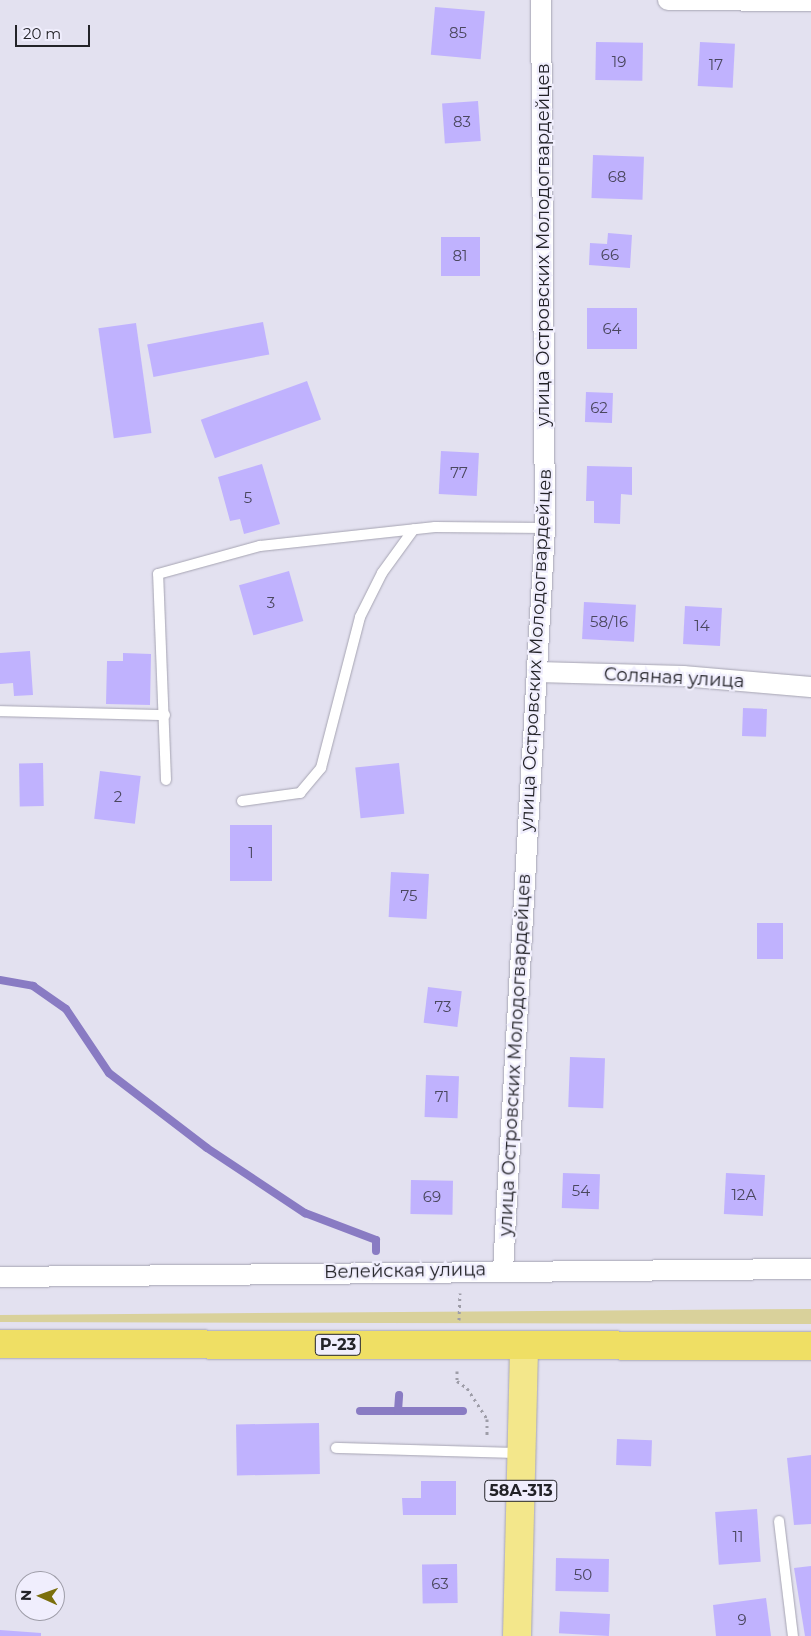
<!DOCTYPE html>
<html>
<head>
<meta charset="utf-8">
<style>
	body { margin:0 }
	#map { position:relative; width:811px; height:1636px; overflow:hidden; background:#e3e1f0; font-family:Montserrat,sans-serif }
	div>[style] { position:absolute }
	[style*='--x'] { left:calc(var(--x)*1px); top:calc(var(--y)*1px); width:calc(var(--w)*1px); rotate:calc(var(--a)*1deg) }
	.green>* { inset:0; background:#d9d19b }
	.stream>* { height:8px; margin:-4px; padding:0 4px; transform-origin:4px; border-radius:4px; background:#897bc3 }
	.building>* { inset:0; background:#c0b2fe; transform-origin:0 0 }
	.path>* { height:3px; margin-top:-1.5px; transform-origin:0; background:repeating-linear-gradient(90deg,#9e9da8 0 2.5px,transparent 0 6.5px) }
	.roads { filter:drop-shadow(0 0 1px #a6a4b2) drop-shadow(0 0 1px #a6a4b2) }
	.service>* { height:10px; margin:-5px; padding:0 5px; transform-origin:5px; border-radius:5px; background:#fff }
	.minor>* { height:20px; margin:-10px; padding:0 10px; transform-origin:10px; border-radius:10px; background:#fff }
	.primary>* { height:28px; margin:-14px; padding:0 14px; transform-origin:14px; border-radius:14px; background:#f3e78b }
	.trunk>* { height:28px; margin:-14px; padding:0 14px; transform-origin:14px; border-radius:14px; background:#efdf64 }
	span { translate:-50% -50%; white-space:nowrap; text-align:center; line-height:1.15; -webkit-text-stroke:4.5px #f0eefd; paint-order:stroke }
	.number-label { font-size:15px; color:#4a475e }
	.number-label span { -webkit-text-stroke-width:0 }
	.shield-label span { padding:1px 4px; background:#f0eefd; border:1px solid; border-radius:4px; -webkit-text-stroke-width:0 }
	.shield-label { font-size:16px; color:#232328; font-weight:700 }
	.street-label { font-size:18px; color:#232328 }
	.north { position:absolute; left:15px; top:1571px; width:50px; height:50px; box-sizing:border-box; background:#f0eefd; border:1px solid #9e9da8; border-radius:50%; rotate:272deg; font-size:14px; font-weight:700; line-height:20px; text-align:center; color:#232328 }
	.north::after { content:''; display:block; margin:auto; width:18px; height:22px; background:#7b6f0d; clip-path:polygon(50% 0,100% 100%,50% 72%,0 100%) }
	.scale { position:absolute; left:15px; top:25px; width:75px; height:22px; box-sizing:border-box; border:2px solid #232328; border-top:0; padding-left:6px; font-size:15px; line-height:18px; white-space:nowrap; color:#232328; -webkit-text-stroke:4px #f0eefd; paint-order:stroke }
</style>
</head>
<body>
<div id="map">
	<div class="green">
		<i style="clip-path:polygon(811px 1309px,811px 1324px,0 1322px,0 1315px)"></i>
	</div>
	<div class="stream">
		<i style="--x:0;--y:980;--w:34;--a:10"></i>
		<i style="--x:33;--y:986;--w:40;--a:34.9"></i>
		<i style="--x:66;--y:1009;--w:77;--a:56.1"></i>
		<i style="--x:109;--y:1073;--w:123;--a:37.4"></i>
		<i style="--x:207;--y:1148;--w:118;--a:33.6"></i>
		<i style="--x:305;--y:1213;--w:76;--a:20.8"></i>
		<i style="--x:376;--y:1240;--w:11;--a:90"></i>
		<i style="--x:360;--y:1411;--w:103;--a:0"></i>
		<i style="--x:398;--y:1411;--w:16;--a:-86"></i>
	</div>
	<div class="building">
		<i style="left:435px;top:7px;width:50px;height:48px;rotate:5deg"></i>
		<i style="left:596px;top:42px;width:47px;height:38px;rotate:1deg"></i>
		<i style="left:700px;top:42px;width:35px;height:44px;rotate:3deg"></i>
		<i style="left:478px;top:101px;width:40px;height:36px;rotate:86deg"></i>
		<i style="left:593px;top:155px;width:51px;height:43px;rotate:2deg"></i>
		<i style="clip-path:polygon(608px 233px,632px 235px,630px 268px,589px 265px,590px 243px,607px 244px)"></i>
		<i style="left:441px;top:237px;width:39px;height:39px"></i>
		<i style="left:587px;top:308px;width:50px;height:41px"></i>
		<i style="left:263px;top:322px;width:33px;height:118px;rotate:79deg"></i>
		<i style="left:136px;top:323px;width:111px;height:38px;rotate:82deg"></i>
		<i style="left:307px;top:381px;width:41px;height:113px;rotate:70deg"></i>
		<i style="left:586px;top:392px;width:27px;height:30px;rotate:2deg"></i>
		<i style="left:441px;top:451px;width:38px;height:43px;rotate:3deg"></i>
		<i style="clip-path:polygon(262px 464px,280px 524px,244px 534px,240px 519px,230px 521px,218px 477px)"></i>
		<i style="clip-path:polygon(587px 466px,632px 467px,632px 495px,621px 494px,620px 524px,594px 523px,594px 501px,586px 501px)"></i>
		<i style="left:289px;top:571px;width:52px;height:52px;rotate:74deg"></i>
		<i style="left:584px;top:602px;width:52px;height:37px;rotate:3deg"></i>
		<i style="left:685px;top:606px;width:37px;height:38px;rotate:3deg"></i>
		<i style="clip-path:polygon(30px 651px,33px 695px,14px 696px,13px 683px,0 684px,0 653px)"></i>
		<i style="clip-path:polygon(123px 653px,151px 654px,150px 705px,106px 704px,107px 661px,123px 661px)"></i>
		<i style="left:743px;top:708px;width:24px;height:28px;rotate:2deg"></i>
		<i style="left:43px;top:763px;width:43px;height:24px;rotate:89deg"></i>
		<i style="left:399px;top:763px;width:51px;height:44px;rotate:84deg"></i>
		<i style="left:100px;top:771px;width:41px;height:48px;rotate:7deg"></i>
		<i style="left:272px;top:825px;width:56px;height:42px;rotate:90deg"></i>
		<i style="left:391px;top:872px;width:38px;height:45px;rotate:3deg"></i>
		<i style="left:757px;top:923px;width:26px;height:36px"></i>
		<i style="left:428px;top:987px;width:34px;height:36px;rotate:7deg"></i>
		<i style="left:570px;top:1057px;width:35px;height:50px;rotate:2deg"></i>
		<i style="left:426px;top:1075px;width:33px;height:42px;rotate:2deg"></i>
		<i style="left:563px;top:1173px;width:37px;height:35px;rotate:2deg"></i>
		<i style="left:726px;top:1173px;width:39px;height:41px;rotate:3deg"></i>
		<i style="left:411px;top:1180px;width:42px;height:34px;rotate:1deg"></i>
		<i style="left:319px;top:1423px;width:51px;height:83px;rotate:89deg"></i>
		<i style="left:617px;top:1439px;width:35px;height:26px;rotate:2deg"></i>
		<i style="clip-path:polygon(811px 1455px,811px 1524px,794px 1525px,787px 1458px)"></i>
		<i style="clip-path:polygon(421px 1481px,456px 1481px,456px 1515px,403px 1515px,402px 1498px,421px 1498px)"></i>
		<i style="left:757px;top:1509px;width:53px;height:42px;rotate:86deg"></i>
		<i style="left:556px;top:1558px;width:53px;height:33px;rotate:1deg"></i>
		<i style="left:457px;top:1564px;width:39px;height:35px;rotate:89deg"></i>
		<i style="clip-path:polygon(811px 1566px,811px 1636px,805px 1636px,794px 1568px)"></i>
		<i style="clip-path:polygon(766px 1598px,771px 1636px,716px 1636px,713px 1605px)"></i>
		<i style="left:610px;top:1614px;width:22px;height:50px;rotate:93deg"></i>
		<i style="clip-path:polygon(0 1630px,41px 1633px,41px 1636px,0 1636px)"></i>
	</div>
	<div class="path">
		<i style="--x:459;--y:1320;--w:27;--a:-88"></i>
		<i style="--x:457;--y:1371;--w:10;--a:90"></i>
		<i style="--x:457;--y:1381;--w:12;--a:35"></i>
		<i style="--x:467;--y:1388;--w:37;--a:57"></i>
		<i style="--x:487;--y:1419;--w:17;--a:90"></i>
	</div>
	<div class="roads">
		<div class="service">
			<i style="--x:0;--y:711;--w:165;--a:1.4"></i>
			<i style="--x:166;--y:780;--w:206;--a:-92.2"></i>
			<i style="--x:158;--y:574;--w:106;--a:-15.4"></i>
			<i style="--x:260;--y:546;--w:176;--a:-6.2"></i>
			<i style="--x:435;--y:527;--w:110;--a:0.5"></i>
			<i style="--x:242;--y:801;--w:59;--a:-7.9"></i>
			<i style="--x:300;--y:793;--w:33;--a:-50"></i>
			<i style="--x:321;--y:768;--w:156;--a:-75.5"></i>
			<i style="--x:360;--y:617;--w:49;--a:-63.4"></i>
			<i style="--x:382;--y:573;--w:54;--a:-54"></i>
			<i style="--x:336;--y:1448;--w:184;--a:1.6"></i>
			<i style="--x:779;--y:1521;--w:116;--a:83.1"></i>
		</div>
		<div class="minor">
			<i style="--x:668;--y:0;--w:143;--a:0.4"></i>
			<i style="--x:537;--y:672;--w:146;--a:1.6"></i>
			<i style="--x:683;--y:676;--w:128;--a:4.9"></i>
			<i style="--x:503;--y:1270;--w:743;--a:-86.76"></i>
			<i style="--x:545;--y:528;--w:528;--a:-90.43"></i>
			<i style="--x:0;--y:1277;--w:811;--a:-0.57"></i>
		</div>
		<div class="primary">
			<i style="--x:517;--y:1636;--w:290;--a:-88.6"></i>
		</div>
		<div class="trunk">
			<i style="--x:0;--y:1344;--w:811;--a:0.14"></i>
		</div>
	</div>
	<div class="number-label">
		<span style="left:458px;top:33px">85</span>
		<span style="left:619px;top:62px">19</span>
		<span style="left:716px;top:65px">17</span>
		<span style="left:462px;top:122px">83</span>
		<span style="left:617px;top:177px">68</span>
		<span style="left:610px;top:255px">66</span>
		<span style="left:460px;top:256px">81</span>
		<span style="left:612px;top:329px">64</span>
		<span style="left:599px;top:408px">62</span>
		<span style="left:459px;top:473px">77</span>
		<span style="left:248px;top:498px">5</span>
		<span style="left:271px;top:603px">3</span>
		<span style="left:609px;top:622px">58/16</span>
		<span style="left:702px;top:626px">14</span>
		<span style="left:118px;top:797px">2</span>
		<span style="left:251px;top:853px">1</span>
		<span style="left:409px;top:896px">75</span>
		<span style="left:443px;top:1007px">73</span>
		<span style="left:442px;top:1097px">71</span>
		<span style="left:581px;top:1191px">54</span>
		<span style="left:744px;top:1195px">12А</span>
		<span style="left:432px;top:1197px">69</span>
		<span style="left:738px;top:1537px">11</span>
		<span style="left:583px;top:1575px">50</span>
		<span style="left:440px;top:1584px">63</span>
		<span style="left:742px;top:1620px">9</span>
	</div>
	<div class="shield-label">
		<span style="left:338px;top:1345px">Р-23</span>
		<span style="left:521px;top:1491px">58А-313</span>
	</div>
	<div class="street-label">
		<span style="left:543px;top:245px;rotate:-90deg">улица Островских Молодогвардейцев</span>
		<span style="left:536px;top:650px;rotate:-87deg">улица Островских Молодогвардейцев</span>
		<span style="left:674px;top:678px;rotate:3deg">Соляная улица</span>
		<span style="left:515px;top:1055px;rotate:-87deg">улица Островских Молодогвардейцев</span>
		<span style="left:405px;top:1271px;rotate:-1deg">Велейская улица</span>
	</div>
	<div class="north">N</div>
	<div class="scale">20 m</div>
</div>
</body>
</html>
